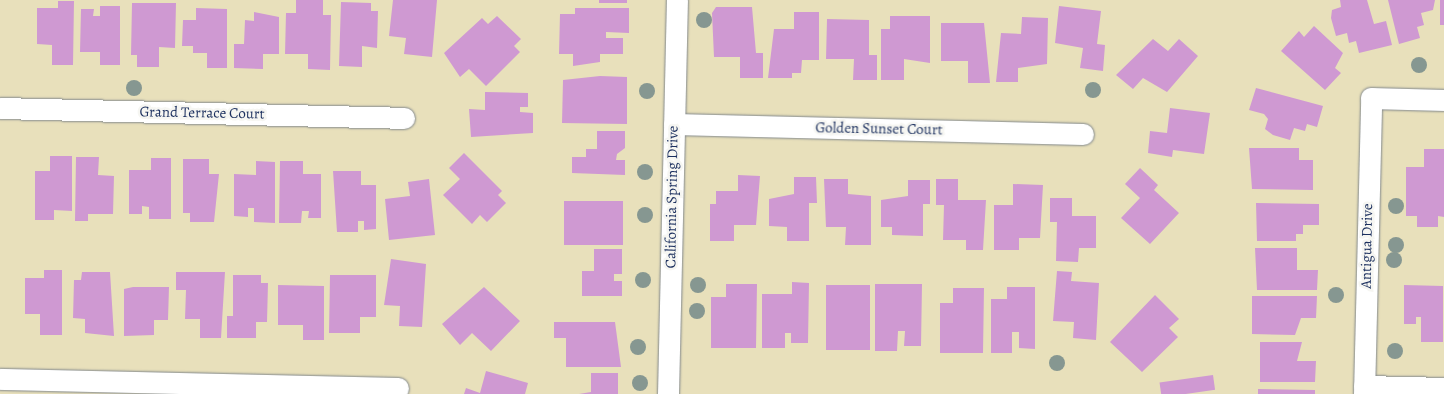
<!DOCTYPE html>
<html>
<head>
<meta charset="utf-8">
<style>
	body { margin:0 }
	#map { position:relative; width:1444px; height:394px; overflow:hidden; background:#e8e0bb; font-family:Alegreya,serif }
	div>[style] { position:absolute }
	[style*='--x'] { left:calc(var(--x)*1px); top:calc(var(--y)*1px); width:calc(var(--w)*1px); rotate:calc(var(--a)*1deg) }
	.building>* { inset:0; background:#cf99d2; transform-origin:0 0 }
	.roads { filter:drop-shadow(0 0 1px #82888c) drop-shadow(0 0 1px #82888c) }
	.minor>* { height:21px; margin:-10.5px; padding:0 10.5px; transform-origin:10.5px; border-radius:10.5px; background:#fff }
	.trees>* { width:16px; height:16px; margin:-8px; border-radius:50%; background:#869791 }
	span { translate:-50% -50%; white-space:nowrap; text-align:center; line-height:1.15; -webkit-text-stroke:5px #f6f6f2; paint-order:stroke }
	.street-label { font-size:15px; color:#1b2f5e }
</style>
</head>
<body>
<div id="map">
	<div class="building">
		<i style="clip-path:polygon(296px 0,323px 0,323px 15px,331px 15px,330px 70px,308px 69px,308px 54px,285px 54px,286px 13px,296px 13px)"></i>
		<i style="clip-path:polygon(393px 0,437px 0,432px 57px,404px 54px,406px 38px,389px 36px)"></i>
		<i style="left:599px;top:0;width:28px;height:3px"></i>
		<i style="clip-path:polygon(1340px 0,1367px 0,1374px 24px,1386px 21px,1392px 45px,1359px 53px,1356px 41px,1349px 43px,1347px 33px,1336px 36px,1331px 18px,1332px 10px,1341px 7px)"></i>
		<i style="clip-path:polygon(1388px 0,1435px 0,1433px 10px,1421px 13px,1424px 25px,1417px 27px,1420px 38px,1399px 44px)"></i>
		<i style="left:1440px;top:0;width:4px;height:25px"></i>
		<i style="clip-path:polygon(58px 1px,74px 1px,73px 65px,52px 65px,52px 45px,37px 44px,37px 8px,58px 8px)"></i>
		<i style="clip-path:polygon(341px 2px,371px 3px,371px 11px,378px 11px,377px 48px,362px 46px,362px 67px,339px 66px)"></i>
		<i style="clip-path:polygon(132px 3px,176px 3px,175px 48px,159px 47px,159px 67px,137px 67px,137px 55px,131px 55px)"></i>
		<i style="clip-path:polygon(100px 6px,120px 6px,120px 65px,100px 65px,100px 52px,80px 52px,81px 9px,94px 9px,93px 16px,100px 16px)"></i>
		<i style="clip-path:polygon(1059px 6px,1101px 11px,1097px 44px,1105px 45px,1103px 71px,1080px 68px,1083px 48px,1055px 43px)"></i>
		<i style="clip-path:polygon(716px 7px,752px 7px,756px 53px,763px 53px,763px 78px,740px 78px,740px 57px,714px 57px,712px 13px)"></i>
		<i style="clip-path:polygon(196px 8px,227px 9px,227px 68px,207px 68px,207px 53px,193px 53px,193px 46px,182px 46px,183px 20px,196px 20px)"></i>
		<i style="clip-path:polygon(575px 8px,629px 8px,629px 33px,606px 32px,606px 38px,623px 38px,623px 54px,600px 54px,600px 62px,573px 66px,573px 54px,559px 54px,560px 14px,575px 14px)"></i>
		<i style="clip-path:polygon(254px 12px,279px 17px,279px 54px,263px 54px,263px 69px,234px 68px,234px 44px,244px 44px,245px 20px,254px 21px)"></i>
		<i style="clip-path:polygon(794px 12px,819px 12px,819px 60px,802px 60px,801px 73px,792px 73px,792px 78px,768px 78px,774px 29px,794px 29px)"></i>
		<i style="clip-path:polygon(497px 16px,521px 39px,514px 46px,520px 52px,486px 86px,469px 69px,460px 77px,444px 53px,482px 18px,488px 24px)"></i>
		<i style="clip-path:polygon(890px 16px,930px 16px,930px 63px,904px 59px,904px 80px,881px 80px,881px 29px,890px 29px)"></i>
		<i style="clip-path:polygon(1022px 17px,1048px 18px,1047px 64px,1018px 68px,1018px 82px,996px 82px,1001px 33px,1021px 34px)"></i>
		<i style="clip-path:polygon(827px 19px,869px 20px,869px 55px,877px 55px,877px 80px,853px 80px,854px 59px,826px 59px)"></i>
		<i style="clip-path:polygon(941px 23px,984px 23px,990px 83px,968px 83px,968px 61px,941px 61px)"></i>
		<i style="clip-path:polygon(1314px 26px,1343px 53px,1335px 68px,1341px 73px,1325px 90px,1281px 51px,1299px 31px,1304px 37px)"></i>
		<i style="clip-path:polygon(1153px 39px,1168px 51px,1179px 39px,1198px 56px,1167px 92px,1143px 78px,1133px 89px,1116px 75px)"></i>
		<i style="clip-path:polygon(600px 76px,627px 77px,627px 124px,562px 123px,563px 80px)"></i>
		<i style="clip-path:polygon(1256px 88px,1323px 106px,1317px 127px,1307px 124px,1305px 131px,1294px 128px,1290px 140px,1273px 135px,1265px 129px,1268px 119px,1264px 114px,1249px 110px)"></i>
		<i style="clip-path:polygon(485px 92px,528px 93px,528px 107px,520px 107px,520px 112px,533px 113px,533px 133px,471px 137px,469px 109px,485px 110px)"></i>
		<i style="clip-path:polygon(1170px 108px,1210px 113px,1204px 154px,1173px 150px,1172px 157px,1148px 153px,1150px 131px,1167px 133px)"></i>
		<i style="clip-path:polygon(597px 131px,625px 131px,625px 148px,617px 154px,616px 160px,625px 160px,625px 175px,572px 173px,572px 157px,586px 157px,586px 149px,597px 149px)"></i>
		<i style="clip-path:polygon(1249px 148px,1299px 148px,1299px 160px,1313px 160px,1313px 190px,1252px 189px)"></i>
		<i style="clip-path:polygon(1424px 149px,1444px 149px,1444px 217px,1438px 216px,1438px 227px,1417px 227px,1417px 216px,1406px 216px,1406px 167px,1424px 167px)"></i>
		<i style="clip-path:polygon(464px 153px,502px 191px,498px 195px,506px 203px,487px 222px,480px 215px,472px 224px,443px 195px,460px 179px,449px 168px)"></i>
		<i style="clip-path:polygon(50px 156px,72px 156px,72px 211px,54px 210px,54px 220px,35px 220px,35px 171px,50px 171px)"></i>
		<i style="clip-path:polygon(76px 157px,99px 157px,98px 175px,114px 176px,113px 214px,88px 214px,88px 221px,75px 221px)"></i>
		<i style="clip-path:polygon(151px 158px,171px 158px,171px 219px,149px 219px,149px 207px,142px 206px,142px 214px,129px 214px,129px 170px,151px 170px)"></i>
		<i style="clip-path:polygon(183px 159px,209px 159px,209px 174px,219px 174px,214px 222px,190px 222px,190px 213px,183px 213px)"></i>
		<i style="clip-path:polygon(256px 161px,275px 162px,275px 223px,254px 222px,254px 208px,248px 208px,248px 217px,234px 216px,234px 174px,256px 175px)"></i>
		<i style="clip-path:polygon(280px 161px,303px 161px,303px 174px,321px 174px,321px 218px,308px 218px,309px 211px,302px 211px,301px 223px,279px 223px)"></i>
		<i style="clip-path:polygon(1140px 168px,1158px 185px,1154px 190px,1179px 213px,1150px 244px,1121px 218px,1140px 198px,1125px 184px)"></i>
		<i style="clip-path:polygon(333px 171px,361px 171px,361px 185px,376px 185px,376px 229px,364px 230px,364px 221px,358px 221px,358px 232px,337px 232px)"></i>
		<i style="clip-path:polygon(738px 175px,760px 176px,756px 225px,734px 225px,734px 241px,710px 241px,710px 204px,716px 204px,716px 191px,738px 191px)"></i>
		<i style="clip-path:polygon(794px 177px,816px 177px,817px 203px,809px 203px,809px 241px,787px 241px,787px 227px,769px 226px,769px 199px,794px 194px)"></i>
		<i style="clip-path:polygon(429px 179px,435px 235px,389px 240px,385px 199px,410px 196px,408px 182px)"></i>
		<i style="clip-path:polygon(824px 179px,848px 179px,848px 194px,871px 196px,871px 245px,845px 245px,846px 227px,826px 227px)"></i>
		<i style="clip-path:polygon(936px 179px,958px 179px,958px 200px,986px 200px,983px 250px,966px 250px,966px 240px,943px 240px,944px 205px,936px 205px)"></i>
		<i style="clip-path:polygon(908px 180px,930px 180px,930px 204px,923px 204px,923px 236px,892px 235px,892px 227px,881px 227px,881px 200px,908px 196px)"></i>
		<i style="clip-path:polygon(1013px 184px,1043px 185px,1040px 238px,1019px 238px,1019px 250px,994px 250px,994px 205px,1013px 205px)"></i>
		<i style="clip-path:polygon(1050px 198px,1072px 198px,1072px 216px,1096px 216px,1096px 248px,1079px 248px,1078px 262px,1056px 261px,1057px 222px,1050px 222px)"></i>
		<i style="left:564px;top:201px;width:59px;height:44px"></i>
		<i style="clip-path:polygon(1256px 203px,1319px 204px,1319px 225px,1303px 225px,1303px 234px,1296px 234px,1296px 241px,1257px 241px)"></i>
		<i style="clip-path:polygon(1255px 248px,1297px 248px,1297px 270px,1318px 270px,1317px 290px,1257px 290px)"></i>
		<i style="clip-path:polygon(594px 249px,622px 249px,622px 274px,614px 274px,614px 281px,622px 281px,622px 296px,582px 296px,582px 271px,594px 271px)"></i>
		<i style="clip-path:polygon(391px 259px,426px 264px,422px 327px,399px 326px,400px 306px,384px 305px)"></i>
		<i style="clip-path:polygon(44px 270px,62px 270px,62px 335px,40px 335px,40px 314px,25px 314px,25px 278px,44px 278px)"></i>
		<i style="clip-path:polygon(1057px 271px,1072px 272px,1071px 281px,1099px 283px,1096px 340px,1073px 338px,1074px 322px,1053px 321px)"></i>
		<i style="clip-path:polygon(82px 272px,110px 272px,114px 336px,85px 333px,85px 319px,73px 318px,74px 280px,81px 280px)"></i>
		<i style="clip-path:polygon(176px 272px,225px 272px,221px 338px,200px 338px,200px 319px,185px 319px,186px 290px,176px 290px)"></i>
		<i style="clip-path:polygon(233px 275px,261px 275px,261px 283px,268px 283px,267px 322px,256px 322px,256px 338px,227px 338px,227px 316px,233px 316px)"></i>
		<i style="clip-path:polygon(330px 275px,376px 275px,376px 317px,360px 317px,360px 333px,329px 333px)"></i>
		<i style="clip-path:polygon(792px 282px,809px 283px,808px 343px,791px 343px,791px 333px,785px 333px,785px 348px,762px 348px,762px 294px,792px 294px)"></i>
		<i style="clip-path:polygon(726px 284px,757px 284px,756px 348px,711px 348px,711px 297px,726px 297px)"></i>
		<i style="clip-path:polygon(875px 284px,922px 284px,921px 346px,904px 346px,905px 331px,898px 331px,897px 351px,875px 351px)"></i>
		<i style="clip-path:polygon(278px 285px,324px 286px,324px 340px,303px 340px,303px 325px,278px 325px)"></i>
		<i style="left:826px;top:285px;width:44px;height:65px"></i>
		<i style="clip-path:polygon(1404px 285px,1443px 286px,1443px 342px,1421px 342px,1421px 317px,1416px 317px,1416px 324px,1404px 324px)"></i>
		<i style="clip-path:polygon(133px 287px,169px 287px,168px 320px,154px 320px,154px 335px,124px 336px,124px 289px)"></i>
		<i style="clip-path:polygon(484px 287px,520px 321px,491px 351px,472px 333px,460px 345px,442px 324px)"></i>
		<i style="clip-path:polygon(1007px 287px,1035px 287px,1035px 349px,1019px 348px,1019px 332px,1012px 332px,1012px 353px,991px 353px,991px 299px,1007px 299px)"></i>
		<i style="clip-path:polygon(953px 288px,984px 288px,983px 353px,940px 353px,940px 303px,953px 303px)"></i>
		<i style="clip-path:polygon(1155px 295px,1179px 319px,1169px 328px,1178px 337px,1142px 372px,1110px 342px)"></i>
		<i style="clip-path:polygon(1252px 296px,1317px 296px,1316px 318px,1301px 318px,1295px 335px,1252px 334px)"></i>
		<i style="clip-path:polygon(554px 322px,615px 322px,621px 367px,566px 367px,566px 338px,554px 338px)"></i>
		<i style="clip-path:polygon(1260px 342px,1302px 342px,1297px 361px,1316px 361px,1315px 382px,1260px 382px)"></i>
		<i style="clip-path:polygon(486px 371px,528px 383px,525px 394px,464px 394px,466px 388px,480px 393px)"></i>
		<i style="clip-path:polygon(591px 373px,618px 373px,618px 394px,579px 394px,591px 392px)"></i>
		<i style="left:1213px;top:375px;width:15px;height:54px;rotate:82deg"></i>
		<i style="clip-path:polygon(1258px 389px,1315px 390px,1315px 394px,1258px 394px)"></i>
	</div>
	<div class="roads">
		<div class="minor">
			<i style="--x:0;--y:108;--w:404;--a:1.4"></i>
			<i style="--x:674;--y:124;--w:409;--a:1.4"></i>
			<i style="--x:0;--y:379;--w:398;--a:1.3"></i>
			<i style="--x:1364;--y:386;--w:80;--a:1.4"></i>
			<i style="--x:668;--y:394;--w:394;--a:-88.7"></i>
			<i style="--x:1364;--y:394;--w:296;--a:-88.6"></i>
			<i style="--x:1371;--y:98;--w:73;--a:1.6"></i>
		</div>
	</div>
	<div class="trees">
		<i style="left:704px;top:20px"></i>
		<i style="left:1419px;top:65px"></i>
		<i style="left:134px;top:88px"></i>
		<i style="left:1093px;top:90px"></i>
		<i style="left:647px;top:91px"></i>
		<i style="left:645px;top:172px"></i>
		<i style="left:1396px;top:206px"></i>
		<i style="left:645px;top:215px"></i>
		<i style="left:1396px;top:245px"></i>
		<i style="left:1394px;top:260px"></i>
		<i style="left:643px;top:280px"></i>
		<i style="left:698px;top:285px"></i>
		<i style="left:1336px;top:295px"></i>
		<i style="left:697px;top:311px"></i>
		<i style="left:638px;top:347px"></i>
		<i style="left:1395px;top:351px"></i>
		<i style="left:1057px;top:363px"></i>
		<i style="left:640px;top:383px"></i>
	</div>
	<div class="street-label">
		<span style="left:202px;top:113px;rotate:1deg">Grand Terrace Court</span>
		<span style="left:879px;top:129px;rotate:1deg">Golden Sunset Court</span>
		<span style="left:672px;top:197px;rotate:-89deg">California Spring Drive</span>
		<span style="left:1367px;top:246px;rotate:-89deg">Antigua Drive</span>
	</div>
</div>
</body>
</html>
